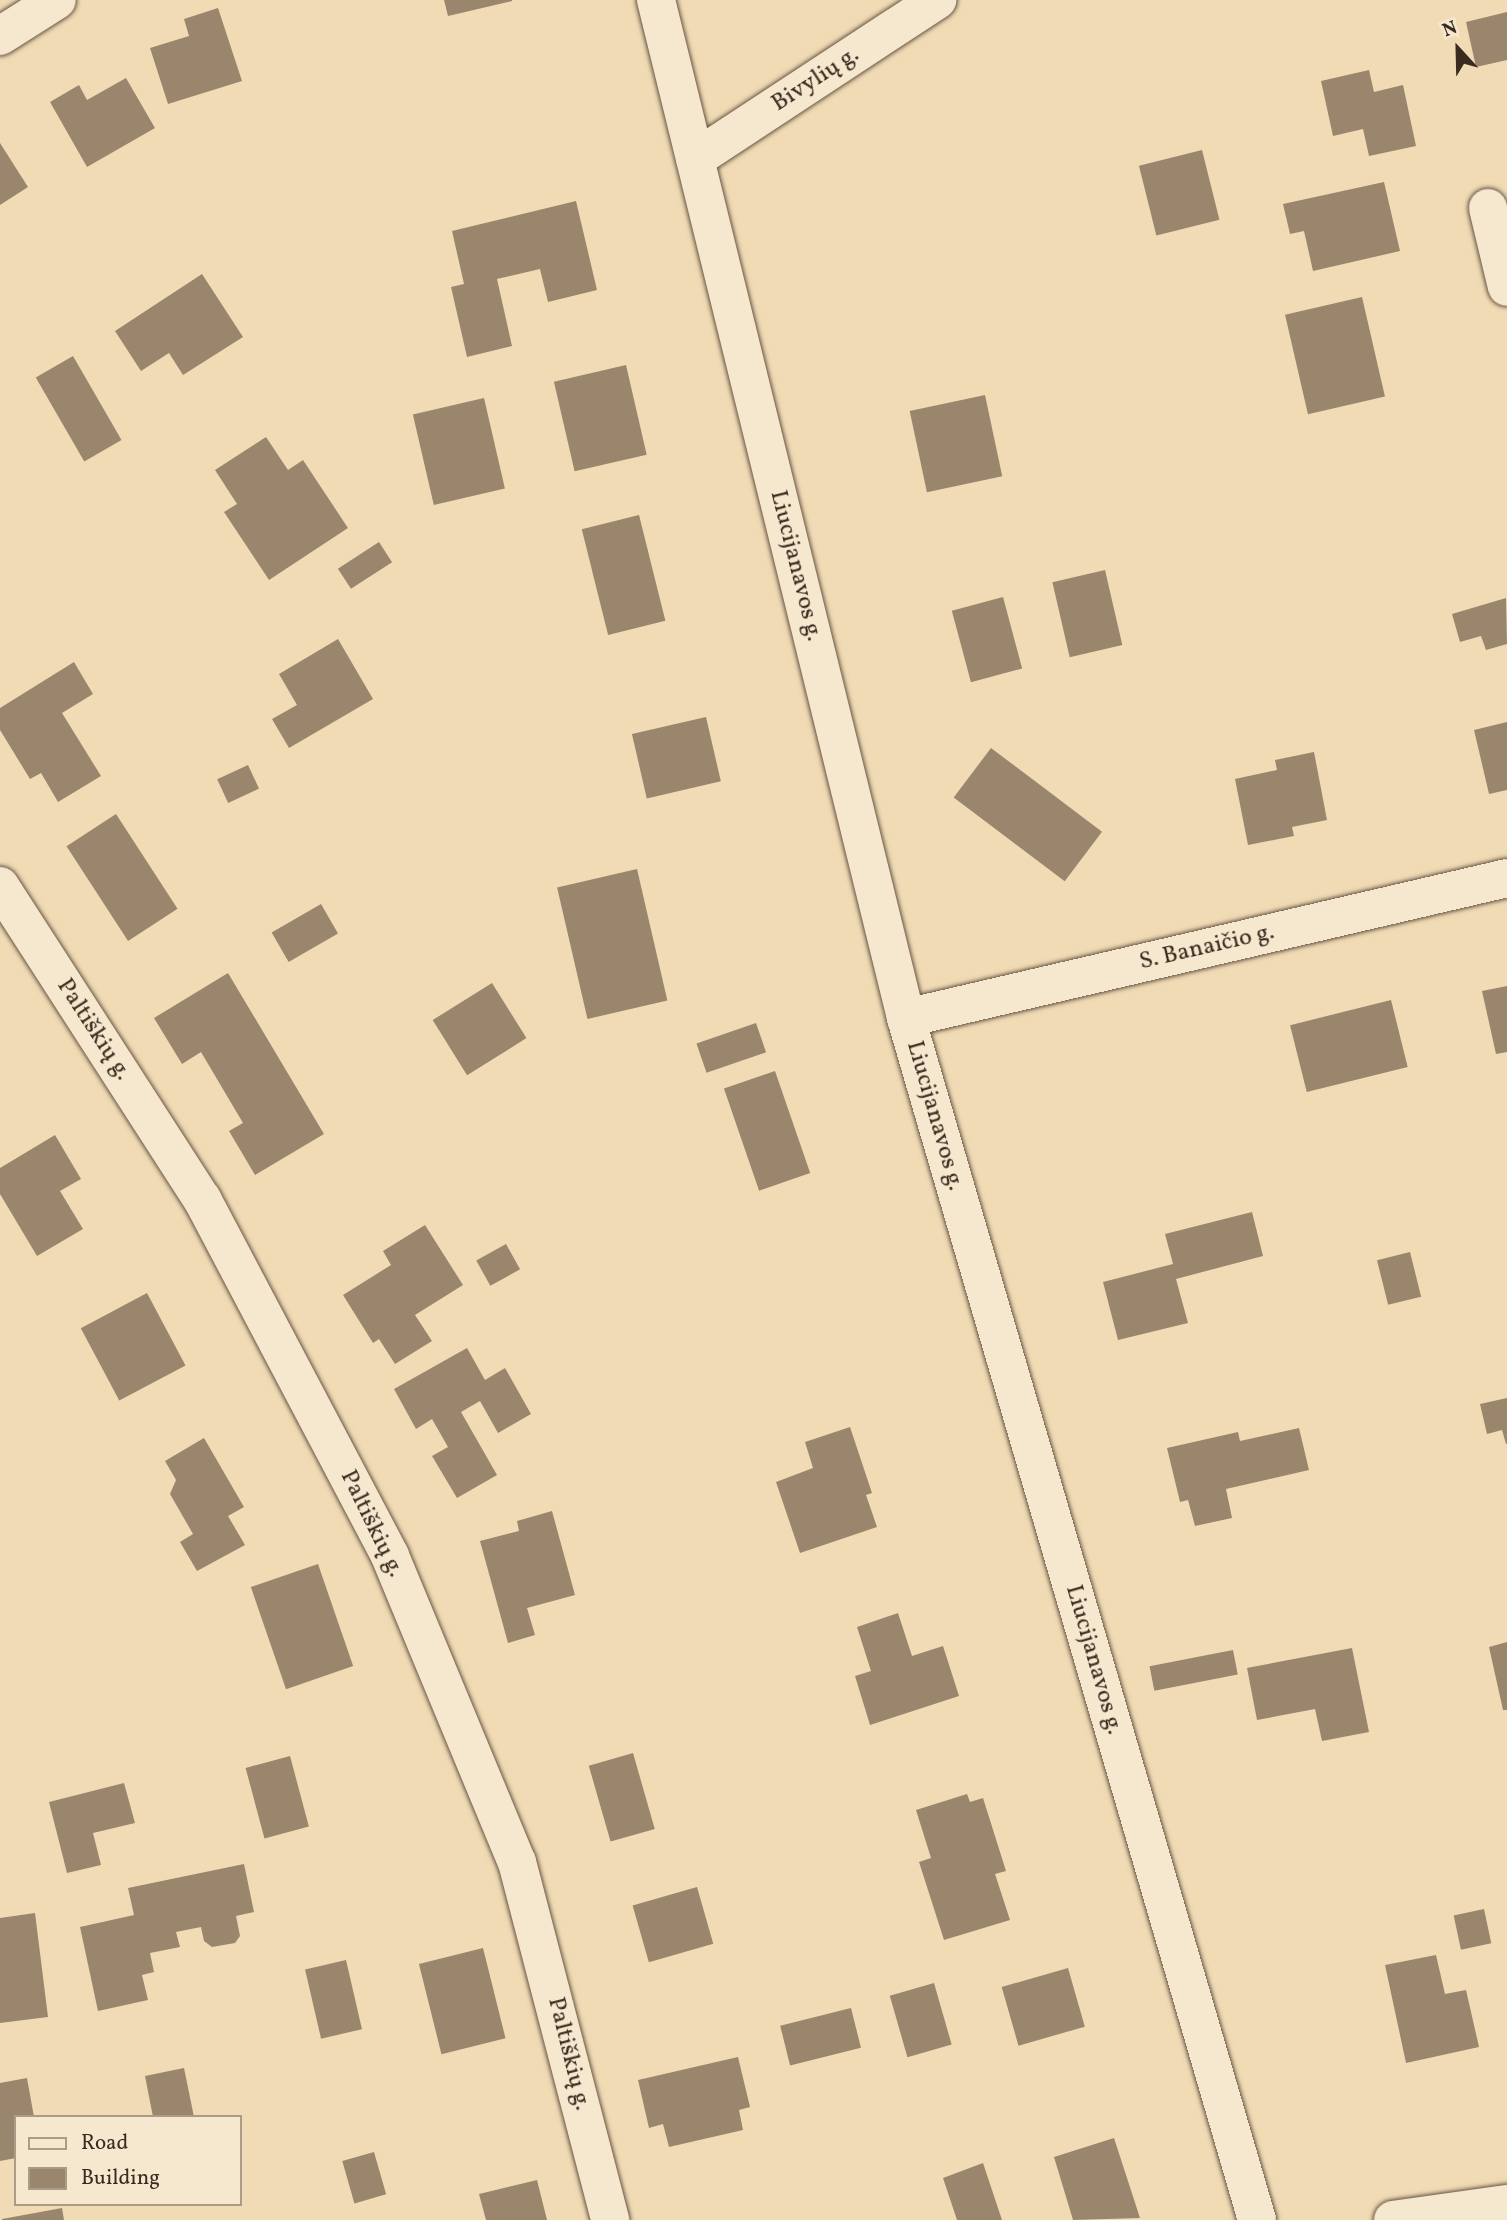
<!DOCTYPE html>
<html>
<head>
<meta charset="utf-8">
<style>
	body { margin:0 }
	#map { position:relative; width:1507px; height:2220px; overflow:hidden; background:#f1dbb5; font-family:Vollkorn,serif }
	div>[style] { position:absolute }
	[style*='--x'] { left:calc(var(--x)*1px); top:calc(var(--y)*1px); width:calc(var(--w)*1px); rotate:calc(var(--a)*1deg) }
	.building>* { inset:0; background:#99866d; transform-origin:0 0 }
	.roads { filter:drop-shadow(0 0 2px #685644) drop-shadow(0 0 2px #685644) }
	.minor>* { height:38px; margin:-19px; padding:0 19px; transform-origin:19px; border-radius:19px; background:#f6e8cf }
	span { translate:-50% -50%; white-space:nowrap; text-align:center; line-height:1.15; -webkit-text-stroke:7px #f6e8cf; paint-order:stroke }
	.street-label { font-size:24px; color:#3a2a1f }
	.legend { position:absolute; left:14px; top:2115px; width:228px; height:91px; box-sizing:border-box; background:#f6e8cf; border:2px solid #ab9c89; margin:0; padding:9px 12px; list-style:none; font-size:21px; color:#3a2a1f }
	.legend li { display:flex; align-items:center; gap:14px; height:35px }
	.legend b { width:35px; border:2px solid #ab9c89 }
	.north { position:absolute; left:1423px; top:14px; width:70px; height:70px; -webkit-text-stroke:5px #f6e8cf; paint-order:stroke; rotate:338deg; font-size:19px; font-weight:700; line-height:28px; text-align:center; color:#3a2a1f }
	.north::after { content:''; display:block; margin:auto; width:24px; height:32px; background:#3a2a1f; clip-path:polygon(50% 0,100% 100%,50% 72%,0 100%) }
</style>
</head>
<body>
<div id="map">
	<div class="building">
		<i style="clip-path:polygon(444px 0,512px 0,512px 1px,448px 16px)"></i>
		<i style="clip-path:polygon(218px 8px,242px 81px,168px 104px,150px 48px,189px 36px,184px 19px)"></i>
		<i style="clip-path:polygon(1507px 12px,1507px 60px,1476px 67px,1466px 22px)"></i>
		<i style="clip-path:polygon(1369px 70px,1374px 92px,1403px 85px,1416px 146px,1369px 156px,1363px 129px,1333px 136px,1321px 81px)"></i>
		<i style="clip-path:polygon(126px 78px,155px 128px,87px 167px,50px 102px,79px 85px,87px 100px)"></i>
		<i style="clip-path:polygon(0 143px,28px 187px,0 205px)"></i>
		<i style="left:1202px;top:150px;width:72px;height:65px;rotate:76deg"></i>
		<i style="clip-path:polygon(1384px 182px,1400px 251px,1313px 271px,1304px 231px,1290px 234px,1283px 204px)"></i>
		<i style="clip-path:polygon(576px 201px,597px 290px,548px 302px,540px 269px,497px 279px,512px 346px,467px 357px,451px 287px,464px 284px,452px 231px)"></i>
		<i style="clip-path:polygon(202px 274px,243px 337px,183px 375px,169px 353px,141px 371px,115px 331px)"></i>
		<i style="left:1362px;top:297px;width:102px;height:79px;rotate:77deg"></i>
		<i style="left:73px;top:356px;width:97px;height:43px;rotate:60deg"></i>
		<i style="left:626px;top:365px;width:92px;height:74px;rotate:77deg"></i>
		<i style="left:985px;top:395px;width:83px;height:77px;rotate:78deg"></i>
		<i style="left:484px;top:398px;width:93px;height:73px;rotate:77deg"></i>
		<i style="clip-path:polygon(266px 437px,288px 470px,303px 460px,348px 528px,269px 580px,224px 512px,237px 504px,215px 470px)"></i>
		<i style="left:639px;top:515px;width:109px;height:59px;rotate:76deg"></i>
		<i style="left:379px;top:542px;width:24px;height:49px;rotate:57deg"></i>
		<i style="left:1105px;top:570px;width:77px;height:54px;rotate:77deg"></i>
		<i style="left:1003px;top:597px;width:74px;height:53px;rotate:75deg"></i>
		<i style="clip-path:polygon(1506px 598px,1507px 644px,1486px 650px,1481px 636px,1460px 642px,1452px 614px)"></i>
		<i style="clip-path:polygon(338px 639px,373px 699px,289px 748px,272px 719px,297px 705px,279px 674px)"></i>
		<i style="clip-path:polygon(74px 662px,93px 694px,62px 713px,101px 776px,58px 802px,41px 773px,30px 779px,0 730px,0 708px)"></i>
		<i style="left:706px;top:717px;width:66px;height:76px;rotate:77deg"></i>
		<i style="clip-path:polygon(1507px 722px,1507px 790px,1489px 794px,1474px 730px)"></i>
		<i style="left:991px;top:748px;width:139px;height:62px;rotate:37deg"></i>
		<i style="clip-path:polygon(1314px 752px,1327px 820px,1292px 827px,1294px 836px,1248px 845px,1235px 779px,1277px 770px,1275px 760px)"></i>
		<i style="left:248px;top:765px;width:26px;height:34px;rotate:65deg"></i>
		<i style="left:116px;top:814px;width:113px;height:59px;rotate:57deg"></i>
		<i style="left:637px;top:869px;width:135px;height:82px;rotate:77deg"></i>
		<i style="left:321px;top:904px;width:34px;height:57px;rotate:60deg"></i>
		<i style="clip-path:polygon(228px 973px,324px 1134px,255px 1175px,229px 1131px,243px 1123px,201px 1052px,182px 1064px,154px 1018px)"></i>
		<i style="left:492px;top:983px;width:65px;height:70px;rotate:58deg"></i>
		<i style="clip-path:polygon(1507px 986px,1507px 1052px,1496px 1054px,1482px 991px)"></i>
		<i style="left:1391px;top:1000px;width:69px;height:104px;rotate:76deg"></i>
		<i style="left:756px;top:1023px;width:31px;height:63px;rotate:71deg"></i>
		<i style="left:775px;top:1071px;width:108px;height:54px;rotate:71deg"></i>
		<i style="clip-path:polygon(55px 1135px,81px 1179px,60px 1191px,83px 1229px,37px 1256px,0 1194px,0 1168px)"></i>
		<i style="clip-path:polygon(1252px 1212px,1263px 1256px,1176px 1279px,1188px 1323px,1118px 1340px,1103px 1282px,1173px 1264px,1165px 1234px)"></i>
		<i style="clip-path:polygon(425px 1225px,463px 1285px,415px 1315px,432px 1341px,395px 1364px,379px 1339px,373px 1343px,343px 1295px,391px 1265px,383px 1251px)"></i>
		<i style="left:506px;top:1244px;width:29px;height:34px;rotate:61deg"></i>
		<i style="left:1410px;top:1252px;width:46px;height:34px;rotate:76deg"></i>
		<i style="left:147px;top:1293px;width:82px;height:75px;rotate:62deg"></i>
		<i style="clip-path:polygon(467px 1348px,485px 1380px,505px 1368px,531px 1414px,498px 1433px,480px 1401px,461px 1412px,497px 1475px,457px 1498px,432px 1456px,448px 1447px,432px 1419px,416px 1429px,394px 1389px)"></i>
		<i style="clip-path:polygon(1507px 1398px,1507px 1444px,1506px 1444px,1502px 1430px,1487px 1434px,1480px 1404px)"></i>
		<i style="clip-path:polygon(850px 1427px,872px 1493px,866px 1495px,877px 1527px,800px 1553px,776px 1482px,813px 1468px,805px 1442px)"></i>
		<i style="clip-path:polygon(1299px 1428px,1309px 1470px,1226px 1489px,1232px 1518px,1195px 1526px,1188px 1500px,1180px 1502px,1167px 1448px,1238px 1432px,1240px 1441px)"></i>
		<i style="clip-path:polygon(204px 1438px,244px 1507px,228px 1516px,245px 1545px,197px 1571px,180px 1542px,193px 1534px,170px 1494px,176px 1480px,165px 1461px)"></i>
		<i style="clip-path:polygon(552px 1511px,575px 1595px,527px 1608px,535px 1635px,508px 1643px,480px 1541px,519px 1531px,517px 1521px)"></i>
		<i style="left:318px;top:1564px;width:108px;height:71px;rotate:71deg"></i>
		<i style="clip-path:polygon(898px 1613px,912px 1656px,943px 1646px,959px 1696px,870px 1725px,855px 1676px,871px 1671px,857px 1627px)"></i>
		<i style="clip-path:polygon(1507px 1642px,1507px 1710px,1503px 1710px,1489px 1647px)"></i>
		<i style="clip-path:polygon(1352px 1648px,1369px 1732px,1322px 1741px,1315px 1709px,1257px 1720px,1247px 1668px)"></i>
		<i style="left:1233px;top:1650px;width:25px;height:85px;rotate:79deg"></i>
		<i style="left:633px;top:1753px;width:79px;height:46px;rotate:74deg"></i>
		<i style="left:290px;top:1756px;width:73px;height:46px;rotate:75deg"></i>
		<i style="clip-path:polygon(124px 1783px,135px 1823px,93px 1833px,101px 1865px,67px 1873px,49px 1802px)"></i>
		<i style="clip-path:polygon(967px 1794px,970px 1802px,983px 1798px,1006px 1871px,995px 1874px,1010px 1920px,944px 1940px,919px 1862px,931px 1858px,916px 1810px)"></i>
		<i style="clip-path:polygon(244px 1864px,254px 1912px,236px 1916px,240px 1936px,235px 1943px,212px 1947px,204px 1941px,201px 1927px,176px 1932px,180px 1947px,150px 1953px,154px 1972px,142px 1975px,148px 2000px,98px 2011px,80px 1927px,134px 1915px,128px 1888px)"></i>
		<i style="left:697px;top:1887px;width:59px;height:67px;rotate:74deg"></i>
		<i style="left:1484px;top:1909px;width:35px;height:31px;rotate:78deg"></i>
		<i style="clip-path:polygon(35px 1913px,48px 2017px,0 2023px,0 1918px)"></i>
		<i style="left:483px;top:1948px;width:93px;height:66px;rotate:76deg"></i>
		<i style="clip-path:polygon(1436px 1955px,1445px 1994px,1466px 1990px,1479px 2047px,1406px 2063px,1385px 1965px)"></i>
		<i style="left:346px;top:1960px;width:71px;height:42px;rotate:77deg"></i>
		<i style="left:1068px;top:1968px;width:61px;height:69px;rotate:74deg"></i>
		<i style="left:934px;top:1983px;width:64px;height:46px;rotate:74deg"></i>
		<i style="left:851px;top:2008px;width:41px;height:73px;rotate:76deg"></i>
		<i style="clip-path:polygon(738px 2057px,750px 2107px,739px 2110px,743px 2130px,669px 2147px,663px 2124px,649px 2128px,638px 2080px)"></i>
		<i style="clip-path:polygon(184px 2068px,194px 2117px,153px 2117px,145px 2076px)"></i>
		<i style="clip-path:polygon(27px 2078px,34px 2117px,16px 2117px,16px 2158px,0 2161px,0 2083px)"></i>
		<i style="clip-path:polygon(1114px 2138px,1140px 2218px,1073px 2220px,1054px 2157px)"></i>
		<i style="left:374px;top:2152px;width:44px;height:33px;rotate:74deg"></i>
		<i style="clip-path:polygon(983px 2163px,1002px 2220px,957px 2220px,943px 2178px)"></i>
		<i style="clip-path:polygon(537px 2180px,547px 2220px,486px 2220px,479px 2194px)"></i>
		<i style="clip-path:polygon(62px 2208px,64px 2220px,2px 2220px,2px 2219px)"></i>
	</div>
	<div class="roads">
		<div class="minor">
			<i style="--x:656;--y:0;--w:1048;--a:76.2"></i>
			<i style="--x:906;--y:1018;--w:1252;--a:73.72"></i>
			<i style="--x:0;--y:36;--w:67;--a:-32.3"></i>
			<i style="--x:695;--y:159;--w:290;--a:-33.3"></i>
			<i style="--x:1488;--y:208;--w:81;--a:76.5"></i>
			<i style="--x:0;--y:886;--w:373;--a:57.2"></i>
			<i style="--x:202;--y:1199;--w:403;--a:62.2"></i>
			<i style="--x:390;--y:1556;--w:331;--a:67.5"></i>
			<i style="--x:517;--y:1862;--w:370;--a:75.4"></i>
			<i style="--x:906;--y:1018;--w:617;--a:-13.11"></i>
			<i style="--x:1393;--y:2220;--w:115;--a:-8"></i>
		</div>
	</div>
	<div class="street-label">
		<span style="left:816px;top:80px;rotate:-33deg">Bivylių g.</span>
		<span style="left:795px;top:566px;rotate:76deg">Liucijanavos g.</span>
		<span style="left:1207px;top:948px;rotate:-13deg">S. Banaičio g.</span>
		<span style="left:93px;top:1030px;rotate:57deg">Paltiškių g.</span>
		<span style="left:934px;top:1116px;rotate:74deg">Liucijanavos g.</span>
		<span style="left:371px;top:1524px;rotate:64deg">Paltiškių g.</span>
		<span style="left:1093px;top:1660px;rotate:74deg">Liucijanavos g.</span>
		<span style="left:568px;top:2054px;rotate:76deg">Paltiškių g.</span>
	</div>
	<ul class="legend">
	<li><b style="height:9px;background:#f6e8cf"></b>Road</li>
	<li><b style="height:19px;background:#99866d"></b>Building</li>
	</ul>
	<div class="north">N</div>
</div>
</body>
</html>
